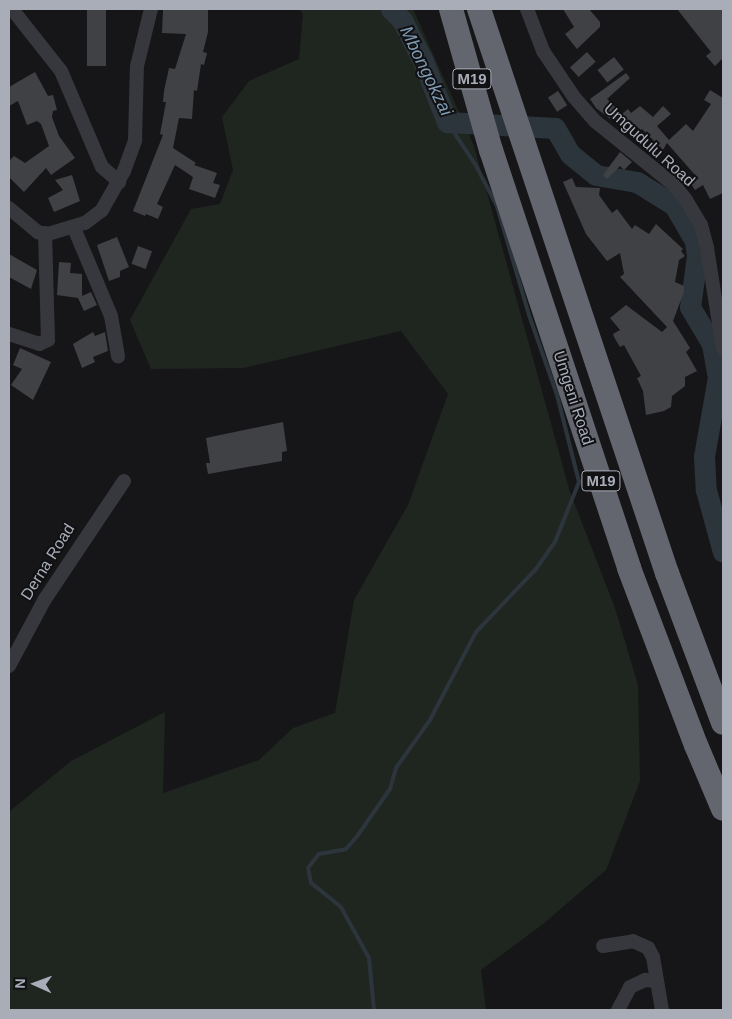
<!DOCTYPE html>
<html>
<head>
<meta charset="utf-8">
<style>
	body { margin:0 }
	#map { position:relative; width:732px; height:1019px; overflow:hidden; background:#161618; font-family:Helvetica,sans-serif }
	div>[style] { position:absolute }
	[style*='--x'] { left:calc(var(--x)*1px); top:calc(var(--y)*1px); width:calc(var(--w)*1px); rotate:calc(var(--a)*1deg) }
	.green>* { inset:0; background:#1e261f }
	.stream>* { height:4px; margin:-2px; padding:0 2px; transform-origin:2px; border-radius:2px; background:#2c353c }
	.river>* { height:21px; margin:-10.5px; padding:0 10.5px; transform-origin:10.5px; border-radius:10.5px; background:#2c353c }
	.building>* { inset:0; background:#404145; transform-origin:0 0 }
	.street>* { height:14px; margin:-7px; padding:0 7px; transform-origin:7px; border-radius:7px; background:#37383d }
	.highway>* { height:24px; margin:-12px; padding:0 12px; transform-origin:12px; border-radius:12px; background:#63666e }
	span { translate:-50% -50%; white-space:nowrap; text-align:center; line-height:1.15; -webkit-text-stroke:4px #111113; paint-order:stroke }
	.shield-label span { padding:1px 4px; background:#111113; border:1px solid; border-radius:4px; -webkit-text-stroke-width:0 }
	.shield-label { font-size:15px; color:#a8adb8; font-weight:700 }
	.street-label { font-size:16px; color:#a8adb8 }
	.water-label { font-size:18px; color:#7f9bb3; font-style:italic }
	.frame { position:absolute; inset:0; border:10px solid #a8adb8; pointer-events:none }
	.north { position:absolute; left:10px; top:959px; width:50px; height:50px; -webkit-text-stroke:4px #111113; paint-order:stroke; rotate:272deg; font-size:14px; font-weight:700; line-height:20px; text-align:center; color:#a8adb8 }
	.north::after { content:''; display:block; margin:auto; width:18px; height:22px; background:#a8adb8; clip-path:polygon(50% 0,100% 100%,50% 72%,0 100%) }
</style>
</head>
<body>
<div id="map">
	<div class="green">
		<i style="clip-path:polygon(299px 9px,413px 9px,474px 146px,570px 492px,615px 608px,638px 685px,640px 781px,606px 870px,543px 924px,481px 970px,486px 1010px,9px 1010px,9px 812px,71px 761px,165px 712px,163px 793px,259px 760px,293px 728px,335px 713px,354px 600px,408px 505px,448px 394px,401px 331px,243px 368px,151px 369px,130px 320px,191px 209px,220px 204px,233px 170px,222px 117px,249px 81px,299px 59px,303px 14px)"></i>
	</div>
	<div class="stream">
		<i style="--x:374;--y:1010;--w:52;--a:-95.5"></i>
		<i style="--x:369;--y:958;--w:58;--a:-118.8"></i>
		<i style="--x:341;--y:907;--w:38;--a:-141"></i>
		<i style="--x:311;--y:883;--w:15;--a:-101"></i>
		<i style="--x:308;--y:868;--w:18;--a:-52"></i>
		<i style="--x:319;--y:854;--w:27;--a:-10"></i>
		<i style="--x:346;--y:849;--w:18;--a:-49"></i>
		<i style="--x:358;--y:835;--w:56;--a:-55.2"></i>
		<i style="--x:390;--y:789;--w:22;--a:-74"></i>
		<i style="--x:396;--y:768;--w:59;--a:-54.7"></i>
		<i style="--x:430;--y:720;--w:99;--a:-62.4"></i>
		<i style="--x:476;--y:632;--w:87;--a:-46.4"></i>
		<i style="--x:536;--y:569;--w:33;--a:-55"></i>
		<i style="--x:555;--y:542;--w:65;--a:-68.2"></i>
		<i style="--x:579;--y:482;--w:90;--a:-104.2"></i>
		<i style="--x:557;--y:395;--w:85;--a:-109.3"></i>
		<i style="--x:529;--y:315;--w:114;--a:-106.4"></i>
		<i style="--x:497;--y:206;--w:47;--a:-117.6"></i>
		<i style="--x:475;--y:164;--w:50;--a:-123.7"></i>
	</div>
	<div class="river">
		<i style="--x:391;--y:9;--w:16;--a:45"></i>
		<i style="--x:402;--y:20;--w:46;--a:62.9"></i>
		<i style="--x:423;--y:61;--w:66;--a:68.5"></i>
		<i style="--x:447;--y:122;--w:108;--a:3.2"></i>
		<i style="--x:555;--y:128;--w:30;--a:60"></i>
		<i style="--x:570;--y:154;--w:33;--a:39"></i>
		<i style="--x:596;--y:175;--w:42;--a:9.7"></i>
		<i style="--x:637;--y:182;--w:44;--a:31.9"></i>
		<i style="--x:674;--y:205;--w:42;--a:59.7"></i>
		<i style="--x:695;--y:241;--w:15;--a:82"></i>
		<i style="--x:697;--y:256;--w:51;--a:97.8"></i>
		<i style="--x:690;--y:307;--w:43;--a:59.3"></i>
		<i style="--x:712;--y:344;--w:34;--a:80"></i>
		<i style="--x:718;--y:377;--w:80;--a:100"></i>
		<i style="--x:704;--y:456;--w:34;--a:87"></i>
		<i style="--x:706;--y:490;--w:64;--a:74.7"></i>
	</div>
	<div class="building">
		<i style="left:87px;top:9px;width:19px;height:57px"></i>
		<i style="clip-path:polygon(208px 9px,208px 32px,203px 52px,207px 53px,204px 65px,201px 64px,197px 91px,194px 90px,192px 119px,179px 118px,173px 148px,196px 163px,194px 165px,217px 173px,213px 183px,220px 185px,215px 198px,189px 189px,193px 177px,175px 165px,157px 204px,163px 207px,158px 219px,146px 214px,145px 216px,133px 211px,163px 135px,160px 134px,166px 102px,163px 102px,164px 91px,169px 68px,175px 69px,186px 34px,162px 33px,163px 10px)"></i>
		<i style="clip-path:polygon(563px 9px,589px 9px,600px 22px,600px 27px,577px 49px,565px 34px,574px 27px)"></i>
		<i style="clip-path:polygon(677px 9px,723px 9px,723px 58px,715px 66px,706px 56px,711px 52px)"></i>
		<i style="left:587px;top:52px;width:13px;height:23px;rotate:48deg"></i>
		<i style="left:614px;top:57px;width:16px;height:21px;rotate:52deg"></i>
		<i style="clip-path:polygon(35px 72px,48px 96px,53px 95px,57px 110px,53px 111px,52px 117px,59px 136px,75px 158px,51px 175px,46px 168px,24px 192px,9px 177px,9px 161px,14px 156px,25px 163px,49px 146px,41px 124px,37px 121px,27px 125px,18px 101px,9px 106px,9px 87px)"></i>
		<i style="clip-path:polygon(626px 73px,630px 78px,607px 99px,622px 114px,628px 109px,631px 113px,640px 106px,653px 117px,663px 106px,671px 114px,657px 126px,669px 140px,686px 124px,693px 131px,711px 104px,704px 100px,710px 90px,723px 98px,723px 193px,710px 199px,703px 185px,695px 190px,688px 179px,695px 175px,667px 143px,663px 150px,642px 129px,638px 132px,631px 121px,623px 129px,596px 108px,590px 99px)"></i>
		<i style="left:558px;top:91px;width:17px;height:12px;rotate:57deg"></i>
		<i style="clip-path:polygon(620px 152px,632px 162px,624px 170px,620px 166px,607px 179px,603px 175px)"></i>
		<i style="clip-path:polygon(72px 175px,80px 201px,54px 212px,48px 198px,63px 190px,55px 180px)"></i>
		<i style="clip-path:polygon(572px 178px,576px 187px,600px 188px,599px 195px,612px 213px,617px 209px,632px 229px,635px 225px,649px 234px,656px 224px,683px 249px,681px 251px,685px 256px,679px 260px,675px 282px,684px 286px,684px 292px,673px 321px,690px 348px,686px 352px,697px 371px,685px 377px,685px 386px,672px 396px,671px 407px,664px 411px,646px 415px,643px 391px,637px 378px,641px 376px,624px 345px,620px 347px,614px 337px,613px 334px,620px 330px,610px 318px,626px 305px,662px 332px,667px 327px,620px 277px,624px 274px,620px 253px,607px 261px,586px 234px,563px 182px)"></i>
		<i style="clip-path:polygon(117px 237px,129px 267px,120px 271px,120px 277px,109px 281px,97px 245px)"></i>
		<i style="left:138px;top:246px;width:15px;height:19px;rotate:20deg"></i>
		<i style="clip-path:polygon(9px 254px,37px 270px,31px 289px,9px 277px)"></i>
		<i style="clip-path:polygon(59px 262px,71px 263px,70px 273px,82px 274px,82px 296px,91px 292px,97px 305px,84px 311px,78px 298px,57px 295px)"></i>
		<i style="clip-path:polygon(93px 332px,95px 336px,105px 332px,108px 351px,93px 357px,95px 362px,82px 368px,73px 344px)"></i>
		<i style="clip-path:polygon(20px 348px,51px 362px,33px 400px,11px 385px,22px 369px,13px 365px)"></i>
		<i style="clip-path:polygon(283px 422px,287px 451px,282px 452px,282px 461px,208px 474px,206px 463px,210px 463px,206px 438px)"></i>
	</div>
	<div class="street">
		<i style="--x:12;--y:9;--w:79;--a:51.7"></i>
		<i style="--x:61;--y:71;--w:104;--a:66.9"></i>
		<i style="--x:102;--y:167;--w:23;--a:41"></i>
		<i style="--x:527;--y:9;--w:45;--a:69.1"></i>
		<i style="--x:543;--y:51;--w:55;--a:56"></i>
		<i style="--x:574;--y:97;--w:32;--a:49"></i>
		<i style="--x:595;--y:121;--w:102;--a:39"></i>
		<i style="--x:674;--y:185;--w:19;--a:51"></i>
		<i style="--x:686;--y:200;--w:29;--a:59"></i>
		<i style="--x:701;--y:225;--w:24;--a:75"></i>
		<i style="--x:707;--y:248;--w:102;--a:81"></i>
		<i style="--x:9;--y:208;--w:38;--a:40"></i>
		<i style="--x:38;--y:232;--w:10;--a:11"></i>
		<i style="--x:48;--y:234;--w:39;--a:-17"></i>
		<i style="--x:85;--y:223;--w:21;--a:-37"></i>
		<i style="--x:102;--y:210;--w:45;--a:-60.6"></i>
		<i style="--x:124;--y:171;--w:33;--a:-70"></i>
		<i style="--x:135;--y:140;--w:74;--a:-88.5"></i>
		<i style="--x:137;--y:66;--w:59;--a:-76.2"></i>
		<i style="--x:74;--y:228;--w:95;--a:67.2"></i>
		<i style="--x:111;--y:316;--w:41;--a:80.1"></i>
		<i style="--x:9;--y:334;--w:32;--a:18"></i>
		<i style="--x:39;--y:344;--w:10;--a:-24"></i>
		<i style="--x:48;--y:340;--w:107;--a:-91.6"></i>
		<i style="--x:9;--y:666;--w:76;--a:-61.8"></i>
		<i style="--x:45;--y:599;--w:142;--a:-56.2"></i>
		<i style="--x:603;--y:946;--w:30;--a:-9"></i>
		<i style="--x:633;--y:941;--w:17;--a:25"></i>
		<i style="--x:648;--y:948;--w:10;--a:61"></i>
		<i style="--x:653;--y:957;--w:54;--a:80.4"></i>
		<i style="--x:618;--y:1010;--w:26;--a:-62"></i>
		<i style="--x:630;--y:987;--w:17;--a:-25"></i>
		<i style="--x:645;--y:980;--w:11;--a:5"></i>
	</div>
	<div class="highway">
		<i style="--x:451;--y:9;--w:147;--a:74.2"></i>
		<i style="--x:491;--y:150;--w:440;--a:71.7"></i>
		<i style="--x:629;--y:568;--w:189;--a:69.3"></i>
		<i style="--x:696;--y:745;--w:69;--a:67.1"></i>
		<i style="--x:479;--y:9;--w:595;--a:71.57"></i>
		<i style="--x:667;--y:573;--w:160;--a:69.5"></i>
	</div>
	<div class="shield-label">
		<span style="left:472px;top:79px">M19</span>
		<span style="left:601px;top:481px">M19</span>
	</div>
	<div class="street-label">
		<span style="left:649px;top:145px;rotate:42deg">Umgudulu Road</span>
		<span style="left:573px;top:398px;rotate:72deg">Umgeni Road</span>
		<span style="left:48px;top:562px;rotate:-58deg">Derna Road</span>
	</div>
	<div class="water-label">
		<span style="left:426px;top:71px;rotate:64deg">Mbongokzai</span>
	</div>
	<div class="frame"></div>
	<div class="north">N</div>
</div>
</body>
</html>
